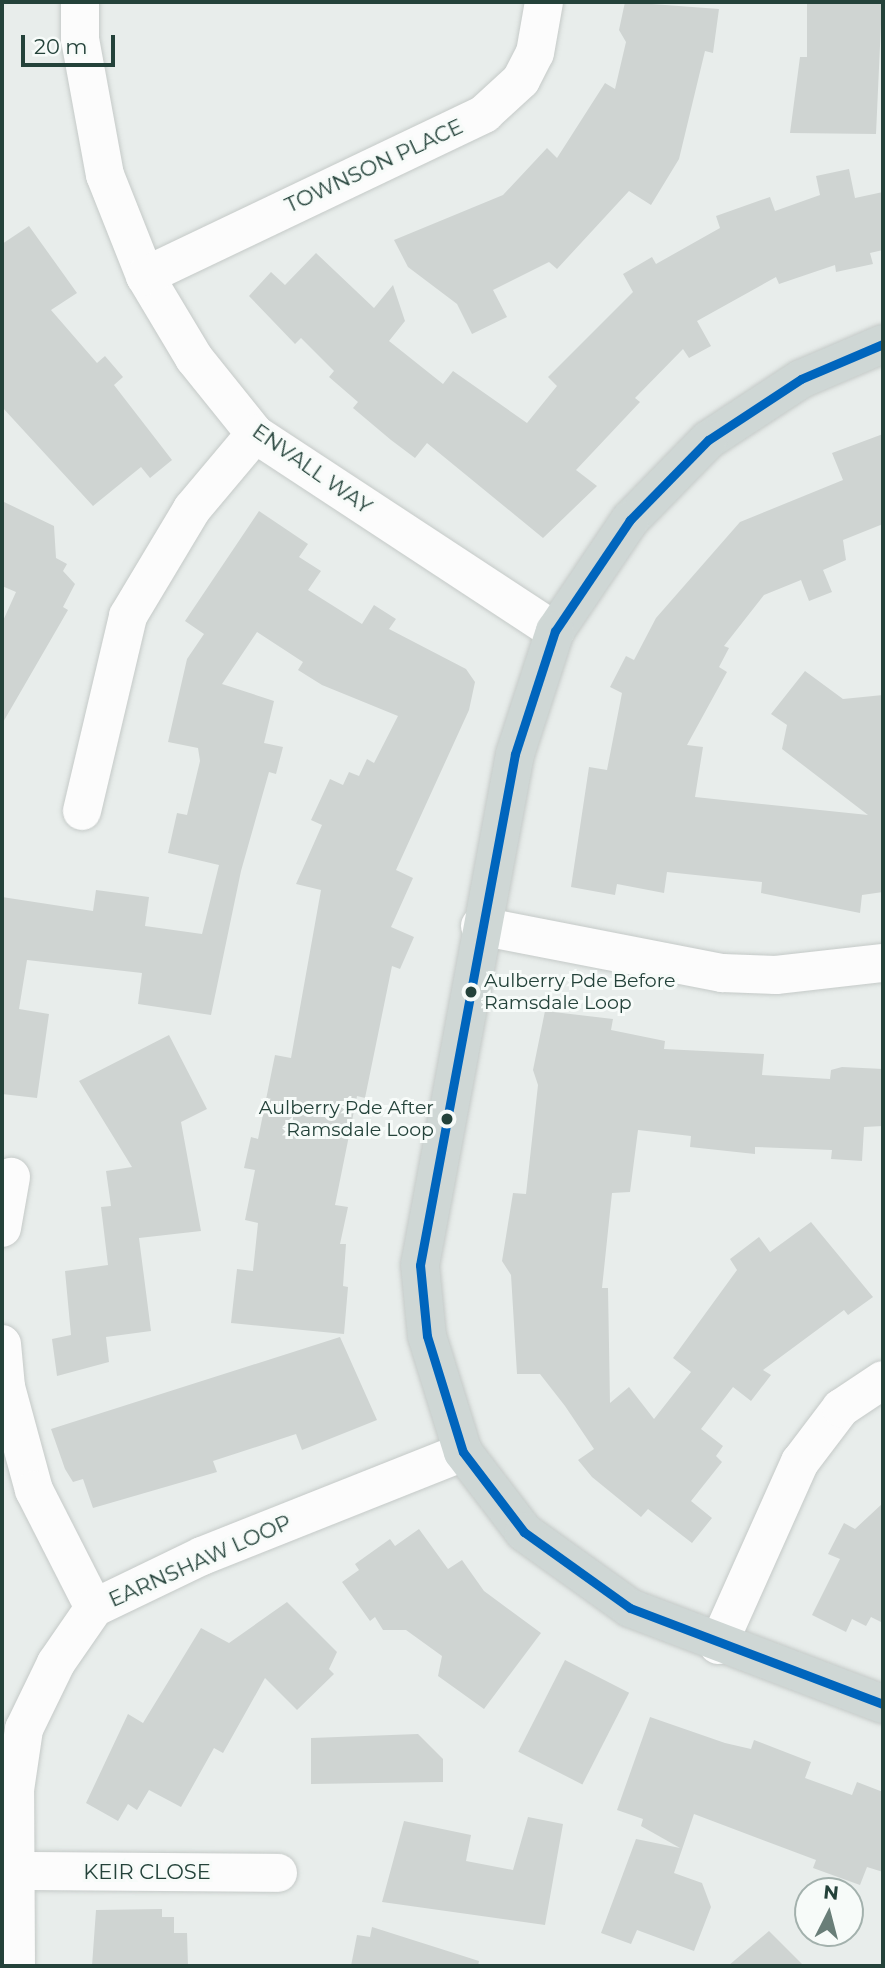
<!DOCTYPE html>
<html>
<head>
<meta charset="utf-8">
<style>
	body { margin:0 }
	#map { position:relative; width:885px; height:1968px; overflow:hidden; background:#e8edeb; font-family:Montserrat,sans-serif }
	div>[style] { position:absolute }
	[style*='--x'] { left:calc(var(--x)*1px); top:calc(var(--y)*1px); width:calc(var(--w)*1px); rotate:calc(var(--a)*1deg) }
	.building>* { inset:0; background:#cfd4d2; transform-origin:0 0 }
	.roads { filter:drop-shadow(0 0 2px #c5cac8) drop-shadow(0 0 2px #c5cac8) }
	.minor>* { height:38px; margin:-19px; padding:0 19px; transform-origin:19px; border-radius:19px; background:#fcfcfc }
	.major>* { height:38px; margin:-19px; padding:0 19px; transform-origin:19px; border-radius:19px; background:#cfd7d5 }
	.bus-1>* { height:9px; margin:-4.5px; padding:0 4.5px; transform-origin:4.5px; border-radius:4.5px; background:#0065bd }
	.dots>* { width:19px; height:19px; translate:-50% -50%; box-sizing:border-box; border:4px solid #f7fbf9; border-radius:50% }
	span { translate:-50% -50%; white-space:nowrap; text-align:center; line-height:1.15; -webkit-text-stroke:6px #f7fbf9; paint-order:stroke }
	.bus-label { font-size:19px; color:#24423a }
	.left { translate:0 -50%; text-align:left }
	.right { translate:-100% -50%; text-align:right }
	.street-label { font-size:21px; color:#24423a }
	.frame { position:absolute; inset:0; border:4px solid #24423a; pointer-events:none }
	.north { position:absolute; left:794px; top:1877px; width:70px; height:70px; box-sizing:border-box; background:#f7fbf9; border:2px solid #a3b1ad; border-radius:50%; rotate:6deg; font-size:19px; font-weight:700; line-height:28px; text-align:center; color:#24423a }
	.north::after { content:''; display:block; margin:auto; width:24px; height:32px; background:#697e78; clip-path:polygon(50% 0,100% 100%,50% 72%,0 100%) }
	.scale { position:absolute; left:21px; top:35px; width:94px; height:32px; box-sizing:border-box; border:4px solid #24423a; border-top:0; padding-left:9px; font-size:21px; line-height:24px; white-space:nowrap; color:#24423a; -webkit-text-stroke:5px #f7fbf9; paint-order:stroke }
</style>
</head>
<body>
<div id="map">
	<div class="building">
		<i style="clip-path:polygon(625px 2px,719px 9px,713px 53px,705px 51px,679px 159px,651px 205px,629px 191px,557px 269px,549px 262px,493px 290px,507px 317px,472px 334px,457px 304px,408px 267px,394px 240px,503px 195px,547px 148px,557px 158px,605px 83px,615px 89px,626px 42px,619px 30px)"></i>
		<i style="clip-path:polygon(807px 2px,882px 2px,876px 134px,790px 133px,800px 57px,807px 57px)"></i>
		<i style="clip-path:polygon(849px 169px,855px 198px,883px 192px,883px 250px,870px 253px,873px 264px,836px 272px,835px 265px,779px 284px,776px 277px,697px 321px,711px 346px,689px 358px,683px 349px,635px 398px,640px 402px,576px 470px,597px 486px,543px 538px,427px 443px,415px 458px,391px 440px,353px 408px,358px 402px,329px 377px,334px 371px,301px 338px,295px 344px,249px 296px,271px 272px,285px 285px,316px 253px,374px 308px,393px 285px,405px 321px,389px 341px,443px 384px,453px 371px,527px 423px,557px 386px,548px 377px,633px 292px,623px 274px,652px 257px,656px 264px,720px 228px,716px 216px,770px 197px,775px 211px,820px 195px,816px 176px)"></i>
		<i style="clip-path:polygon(29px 226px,77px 293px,51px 310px,97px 363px,105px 356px,123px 377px,114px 385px,172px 460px,150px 478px,141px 467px,93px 506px,2px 407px,2px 244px)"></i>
		<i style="clip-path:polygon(883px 434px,883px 524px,843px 540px,846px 560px,823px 570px,832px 592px,809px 601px,801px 580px,764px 595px,724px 646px,729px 648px,719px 667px,727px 672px,687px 745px,703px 747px,695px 797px,868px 815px,782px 749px,787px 725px,771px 714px,805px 671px,843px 699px,883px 695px,883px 892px,862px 895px,860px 913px,761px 893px,762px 882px,667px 872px,664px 893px,617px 884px,615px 895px,571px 887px,589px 767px,607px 770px,622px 693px,610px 687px,626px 656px,634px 660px,656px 618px,740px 522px,843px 480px,832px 453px)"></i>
		<i style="clip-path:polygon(2px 501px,54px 526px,56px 558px,67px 564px,63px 571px,75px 584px,63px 607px,68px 610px,2px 724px,2px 623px,16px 592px,2px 586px)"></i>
		<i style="clip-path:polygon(259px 511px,308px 544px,299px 557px,321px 571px,308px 590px,362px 624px,374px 605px,396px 619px,389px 629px,466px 669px,475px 682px,469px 710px,396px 870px,413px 878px,391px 927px,414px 937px,400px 969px,392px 966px,365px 1098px,357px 1096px,335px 1205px,348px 1207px,340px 1244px,346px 1244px,343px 1286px,348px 1287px,344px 1334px,231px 1323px,237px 1269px,253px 1271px,258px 1223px,245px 1220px,255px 1170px,244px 1168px,251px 1137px,258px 1139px,275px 1055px,291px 1058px,321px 890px,296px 884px,322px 825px,311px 820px,330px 779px,343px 785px,349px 772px,359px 776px,367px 759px,374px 763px,398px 716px,322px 685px,298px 670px,303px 662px,257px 632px,222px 684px,274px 701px,264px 743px,283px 747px,276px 774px,269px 772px,241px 871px,211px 1015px,138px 1004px,142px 973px,27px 960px,19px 1009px,49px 1014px,37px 1098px,2px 1094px,2px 897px,93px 911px,96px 890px,149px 897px,145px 926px,202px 934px,219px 865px,168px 853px,177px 813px,187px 815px,200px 761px,198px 748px,168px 742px,187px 659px,204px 634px,185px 621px)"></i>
		<i style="clip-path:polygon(545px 1011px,613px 1019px,611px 1030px,665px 1041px,664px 1049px,764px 1054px,762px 1075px,830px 1079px,831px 1070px,842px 1067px,883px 1069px,883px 1126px,864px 1127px,862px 1161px,831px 1159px,832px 1150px,755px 1147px,755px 1154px,690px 1147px,691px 1136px,638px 1130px,630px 1192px,612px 1193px,602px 1288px,608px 1288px,610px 1403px,629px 1387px,654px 1419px,691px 1372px,673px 1358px,737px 1270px,730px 1259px,759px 1237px,770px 1252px,811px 1222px,873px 1297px,848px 1315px,844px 1310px,763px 1370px,771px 1375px,751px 1401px,733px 1387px,701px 1429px,723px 1446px,716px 1456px,722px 1462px,691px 1501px,712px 1518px,692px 1543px,648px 1509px,641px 1517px,592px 1477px,578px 1460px,594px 1449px,565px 1406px,540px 1374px,517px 1374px,511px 1275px,502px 1261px,513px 1193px,526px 1194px,538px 1085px,533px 1070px)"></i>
		<i style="clip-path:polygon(169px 1035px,207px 1109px,181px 1122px,201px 1231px,139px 1238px,151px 1331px,106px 1337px,109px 1362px,57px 1376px,52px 1339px,71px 1335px,65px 1271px,108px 1265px,101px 1207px,111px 1206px,106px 1171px,132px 1167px,79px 1081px)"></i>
		<i style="clip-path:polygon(340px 1337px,377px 1420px,302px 1450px,296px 1434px,213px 1461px,217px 1472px,93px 1508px,83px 1479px,73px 1482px,65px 1469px,51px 1429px)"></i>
		<i style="clip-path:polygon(883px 1503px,883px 1623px,871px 1617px,866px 1626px,852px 1619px,846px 1632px,812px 1615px,840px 1559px,828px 1554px,844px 1523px,855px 1529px)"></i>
		<i style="clip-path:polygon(419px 1529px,448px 1569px,462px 1560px,484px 1591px,541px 1633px,484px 1709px,438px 1676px,442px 1656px,406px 1630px,383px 1630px,375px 1617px,370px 1621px,342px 1582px,359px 1570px,355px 1564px,390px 1539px,395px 1546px)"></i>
		<i style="clip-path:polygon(287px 1602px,337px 1652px,329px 1669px,334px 1674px,297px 1710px,265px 1678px,223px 1753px,214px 1748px,181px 1807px,149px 1790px,137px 1810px,128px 1804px,118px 1821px,86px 1803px,128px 1714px,143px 1723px,201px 1628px,229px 1643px)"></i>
		<i style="left:565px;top:1660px;width:72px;height:103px;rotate:27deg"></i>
		<i style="clip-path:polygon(650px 1717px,725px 1743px,751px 1749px,754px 1740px,811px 1762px,805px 1778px,852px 1795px,857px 1782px,883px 1792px,883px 1872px,867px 1867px,860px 1885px,813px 1868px,816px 1860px,694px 1814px,674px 1873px,702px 1883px,711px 1907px,694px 1951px,637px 1930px,631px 1944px,601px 1933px,636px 1839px,680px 1848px,641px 1826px,643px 1819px,617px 1810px)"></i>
		<i style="clip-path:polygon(418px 1734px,443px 1759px,443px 1782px,311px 1784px,311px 1738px)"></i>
		<i style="clip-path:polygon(528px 1817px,563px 1824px,545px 1925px,382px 1902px,404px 1821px,471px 1835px,466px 1861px,513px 1870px)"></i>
		<i style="clip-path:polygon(162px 1909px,162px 1917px,174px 1917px,174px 1933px,187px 1933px,188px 1966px,92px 1966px,96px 1910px)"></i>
		<i style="clip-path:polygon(372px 1927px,479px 1961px,478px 1966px,351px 1966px,357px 1935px,370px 1937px)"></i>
		<i style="clip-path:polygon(769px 1931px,804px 1966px,728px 1966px)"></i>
	</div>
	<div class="roads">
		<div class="minor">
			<i style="--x:80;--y:2;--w:37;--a:90"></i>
			<i style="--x:80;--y:39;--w:138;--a:79.6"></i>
			<i style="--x:105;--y:175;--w:109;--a:68.4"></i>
			<i style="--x:145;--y:276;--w:96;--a:59.1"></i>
			<i style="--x:194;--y:358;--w:97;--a:51.2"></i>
			<i style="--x:255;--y:434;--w:359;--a:33.3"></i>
			<i style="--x:145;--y:276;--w:376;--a:-25.5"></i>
			<i style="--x:484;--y:114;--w:50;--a:-42.6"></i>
			<i style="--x:521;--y:80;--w:30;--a:-63"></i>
			<i style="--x:535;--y:53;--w:52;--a:-80"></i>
			<i style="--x:82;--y:811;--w:200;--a:-76.7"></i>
			<i style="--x:128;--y:616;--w:125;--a:-59.1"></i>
			<i style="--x:192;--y:509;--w:98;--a:-50"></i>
			<i style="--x:480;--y:926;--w:247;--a:11"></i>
			<i style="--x:722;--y:973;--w:54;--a:2.1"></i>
			<i style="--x:776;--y:975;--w:108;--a:-6.4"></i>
			<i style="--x:2;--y:1228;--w:52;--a:-80"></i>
			<i style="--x:2;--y:1344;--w:43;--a:84.7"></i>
			<i style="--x:6;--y:1387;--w:107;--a:74.8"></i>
			<i style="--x:34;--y:1490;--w:132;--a:63"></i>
			<i style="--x:718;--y:1645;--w:201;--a:-65.9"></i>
			<i style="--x:800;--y:1462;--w:68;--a:-52.8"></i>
			<i style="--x:841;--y:1408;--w:50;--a:-33.7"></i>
			<i style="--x:16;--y:1871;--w:262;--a:0.4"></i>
			<i style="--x:16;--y:1966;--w:176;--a:-90.3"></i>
			<i style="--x:15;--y:1790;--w:62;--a:-81.6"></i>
			<i style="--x:24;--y:1729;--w:73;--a:-64.1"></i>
			<i style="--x:56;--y:1663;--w:67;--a:-55.4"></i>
			<i style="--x:94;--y:1608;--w:120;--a:-25.7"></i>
			<i style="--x:202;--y:1556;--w:281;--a:-21.7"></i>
		</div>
		<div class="major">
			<i style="--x:883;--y:344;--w:89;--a:156.9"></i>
			<i style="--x:801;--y:379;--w:111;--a:146.7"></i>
			<i style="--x:708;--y:440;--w:112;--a:134.3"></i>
			<i style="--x:630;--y:520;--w:134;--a:124"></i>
			<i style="--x:555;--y:631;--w:129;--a:108"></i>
			<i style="--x:515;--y:754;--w:520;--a:100.53"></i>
			<i style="--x:420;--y:1265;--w:71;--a:84.4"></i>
			<i style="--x:427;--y:1336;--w:121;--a:72.8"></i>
			<i style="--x:463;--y:1452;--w:101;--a:52.7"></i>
			<i style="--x:524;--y:1532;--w:130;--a:35.6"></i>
			<i style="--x:630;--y:1608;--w:271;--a:20.8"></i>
		</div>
	</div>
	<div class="bus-1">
		<i style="--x:883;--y:344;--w:89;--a:156.9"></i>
		<i style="--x:801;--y:379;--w:111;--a:146.7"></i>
		<i style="--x:708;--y:440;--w:112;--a:134.3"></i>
		<i style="--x:630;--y:520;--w:134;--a:124"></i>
		<i style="--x:555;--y:631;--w:129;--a:108"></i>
		<i style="--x:515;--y:754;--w:520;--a:100.53"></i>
		<i style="--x:420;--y:1265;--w:71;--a:84.4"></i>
		<i style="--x:427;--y:1336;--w:121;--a:72.8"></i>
		<i style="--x:463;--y:1452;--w:101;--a:52.7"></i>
		<i style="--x:524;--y:1532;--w:130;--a:35.6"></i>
		<i style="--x:630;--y:1608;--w:271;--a:20.8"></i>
	</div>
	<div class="dots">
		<i style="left:471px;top:992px;background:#24423a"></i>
		<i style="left:447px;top:1119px;background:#24423a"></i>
	</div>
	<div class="bus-label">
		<span class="left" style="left:484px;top:992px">Aulberry Pde Before<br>Ramsdale Loop</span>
		<span class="right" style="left:434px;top:1119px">Aulberry Pde After<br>Ramsdale Loop</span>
	</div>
	<div class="street-label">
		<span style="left:374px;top:166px;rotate:-25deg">TOWNSON PLACE</span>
		<span style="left:312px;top:469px;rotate:35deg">ENVALL WAY</span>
		<span style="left:200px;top:1561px;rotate:-24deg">EARNSHAW LOOP</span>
		<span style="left:147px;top:1872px">KEIR CLOSE</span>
	</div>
	<div class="frame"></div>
	<div class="north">N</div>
	<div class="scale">20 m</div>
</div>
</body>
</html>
